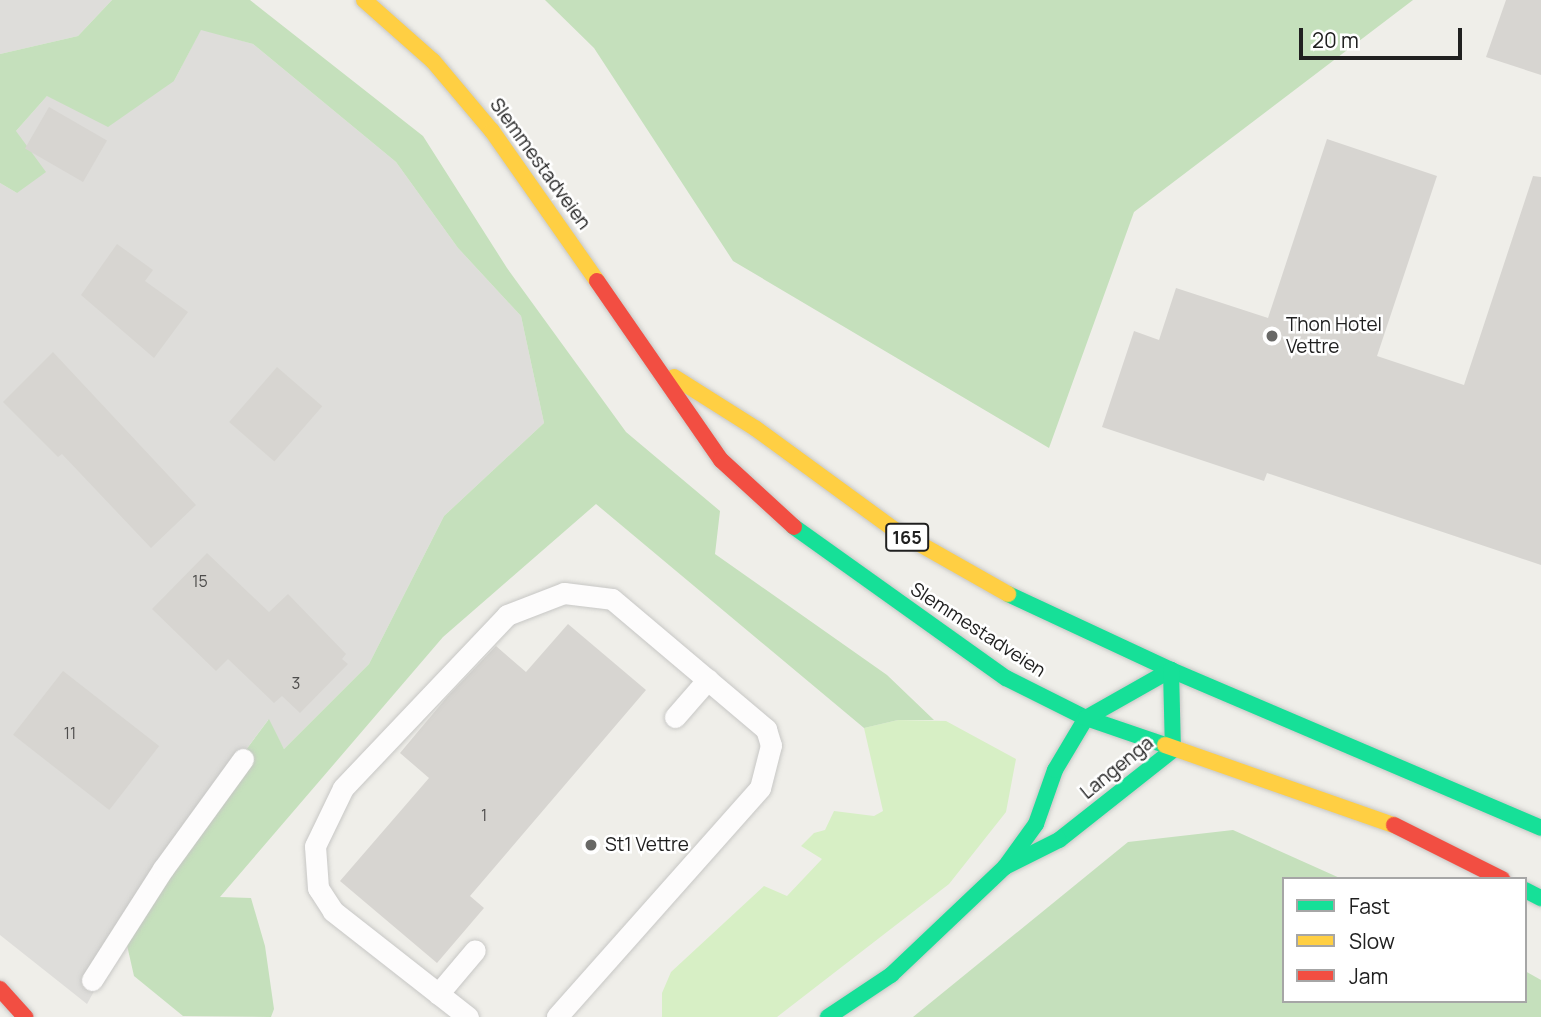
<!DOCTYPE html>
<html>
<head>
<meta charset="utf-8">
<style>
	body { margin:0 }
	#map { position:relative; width:1541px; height:1017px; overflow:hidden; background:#efeee9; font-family:Manrope,sans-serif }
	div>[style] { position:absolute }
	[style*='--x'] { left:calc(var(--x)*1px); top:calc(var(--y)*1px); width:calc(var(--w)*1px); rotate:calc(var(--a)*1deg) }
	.residential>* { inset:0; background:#deddda }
	.grass>* { inset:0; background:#d7efc5 }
	.forest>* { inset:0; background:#c5e0bc }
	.building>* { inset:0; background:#d7d5d1; transform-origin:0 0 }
	.roads { filter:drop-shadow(0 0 2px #c7c7c5) drop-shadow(0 0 2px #c7c7c5) }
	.lane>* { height:21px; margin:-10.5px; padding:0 10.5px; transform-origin:10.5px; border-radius:10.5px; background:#fdfcfc }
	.fast>* { height:16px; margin:-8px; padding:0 8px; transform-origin:8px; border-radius:8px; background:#16e098 }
	.slow>* { height:16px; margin:-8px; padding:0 8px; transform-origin:8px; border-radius:8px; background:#ffcf43 }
	.jam>* { height:16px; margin:-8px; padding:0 8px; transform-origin:8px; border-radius:8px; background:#f24e42 }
	.dots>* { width:19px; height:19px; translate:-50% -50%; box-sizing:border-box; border:4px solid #fff; border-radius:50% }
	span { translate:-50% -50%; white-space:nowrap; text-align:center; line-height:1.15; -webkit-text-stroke:5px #fff; paint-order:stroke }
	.number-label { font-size:16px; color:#4e4d4c }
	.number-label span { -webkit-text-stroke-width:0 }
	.shield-label span { padding:2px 5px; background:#fff; border:2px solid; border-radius:5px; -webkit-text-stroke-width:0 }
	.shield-label { font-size:18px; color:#202020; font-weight:700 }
	.street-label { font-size:19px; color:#202020 }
	.poi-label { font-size:19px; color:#202020 }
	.left { translate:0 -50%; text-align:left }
	.legend { position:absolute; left:1282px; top:877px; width:245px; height:126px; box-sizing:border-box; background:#fff; border:2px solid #a6a6a6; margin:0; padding:9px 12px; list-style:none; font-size:21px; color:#202020 }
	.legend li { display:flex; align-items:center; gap:14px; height:35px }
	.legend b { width:35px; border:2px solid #a6a6a6 }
	.scale { position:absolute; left:1299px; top:28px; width:163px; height:32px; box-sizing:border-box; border:4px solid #202020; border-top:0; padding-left:9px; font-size:21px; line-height:24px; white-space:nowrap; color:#202020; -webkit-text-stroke:5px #fff; paint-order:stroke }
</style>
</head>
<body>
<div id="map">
	<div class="residential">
		<i style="clip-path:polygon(0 0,112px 0,78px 36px,0 54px)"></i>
		<i style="clip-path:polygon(201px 29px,253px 44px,396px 162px,458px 248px,521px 316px,544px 423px,444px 516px,369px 664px,284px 749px,268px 720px,175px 845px,87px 1004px,0 935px,0 183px,17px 193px,16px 131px,47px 96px,174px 81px)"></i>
	</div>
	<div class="grass">
		<i style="clip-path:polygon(898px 720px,946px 721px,1016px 759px,1006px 812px,949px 884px,777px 1017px,662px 1017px,662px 993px,671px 972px,764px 886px,787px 896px,822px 859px,801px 846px,814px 833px,825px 830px,834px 811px,874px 816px,883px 811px,864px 728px)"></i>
	</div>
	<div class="forest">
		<i style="clip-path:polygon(112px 0,250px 0,423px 136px,507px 268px,626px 432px,720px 511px,715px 554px,887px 675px,934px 720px,898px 720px,864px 728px,596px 504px,443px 637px,220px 897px,251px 898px,265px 946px,274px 1009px,271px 1017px,183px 1016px,134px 976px,124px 932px,175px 845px,269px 719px,284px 749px,369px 664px,444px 516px,544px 423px,521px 316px,458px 248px,396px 162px,253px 44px,201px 30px,174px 81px,108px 127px,47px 96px,16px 131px,46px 172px,17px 193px,0 183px,0 54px,78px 36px)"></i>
		<i style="clip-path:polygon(545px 0,1413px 0,1134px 212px,1049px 448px,733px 261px,594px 48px)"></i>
		<i style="clip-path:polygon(1233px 830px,1342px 879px,1284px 879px,1284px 1001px,1525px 1001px,1525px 971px,1541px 980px,1541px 1017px,913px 1017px,1128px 842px)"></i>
	</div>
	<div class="building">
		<i style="clip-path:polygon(1506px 0,1541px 0,1541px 75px,1486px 57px)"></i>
		<i style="left:49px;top:107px;width:67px;height:48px;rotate:30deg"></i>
		<i style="clip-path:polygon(1327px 139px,1437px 176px,1377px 356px,1464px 385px,1533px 176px,1541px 177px,1541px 565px,1267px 473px,1264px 481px,1102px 427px,1134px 331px,1159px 340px,1176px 288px,1268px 318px)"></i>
		<i style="clip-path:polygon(117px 244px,153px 270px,145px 281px,188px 312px,154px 358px,81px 295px)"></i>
		<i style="clip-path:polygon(53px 352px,196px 505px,151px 548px,62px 454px,58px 457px,3px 402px)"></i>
		<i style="left:277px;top:367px;width:60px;height:73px;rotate:41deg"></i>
		<i style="clip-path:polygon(207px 553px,269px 612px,288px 594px,346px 654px,342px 659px,348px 664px,300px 713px,282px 696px,274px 703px,228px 659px,216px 671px,152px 609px)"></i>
		<i style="clip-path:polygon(568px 624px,646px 690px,470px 896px,484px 908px,437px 963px,340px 881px,429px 778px,400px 753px,447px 697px,496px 646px,526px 672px)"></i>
		<i style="left:63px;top:671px;width:122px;height:81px;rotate:38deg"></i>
	</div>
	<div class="roads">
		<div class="lane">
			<i style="--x:675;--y:717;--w:50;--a:-49"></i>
			<i style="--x:92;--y:980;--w:132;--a:-57.4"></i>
			<i style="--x:163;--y:869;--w:136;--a:-54"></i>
			<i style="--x:438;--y:994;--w:57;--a:-49.9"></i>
			<i style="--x:468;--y:1017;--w:172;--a:-141.9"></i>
			<i style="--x:333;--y:911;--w:27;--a:-123"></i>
			<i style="--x:318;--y:888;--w:42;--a:-94.1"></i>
			<i style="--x:315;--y:846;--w:64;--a:-64.2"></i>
			<i style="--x:343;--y:788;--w:238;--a:-46.5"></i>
			<i style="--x:507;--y:615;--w:61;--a:-21.1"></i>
			<i style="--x:564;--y:593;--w:48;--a:7.1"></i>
			<i style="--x:612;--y:599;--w:202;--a:40.2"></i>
			<i style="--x:766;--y:729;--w:17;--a:73"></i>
			<i style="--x:771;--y:745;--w:44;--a:104.3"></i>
			<i style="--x:760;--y:788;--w:306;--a:131.6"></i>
		</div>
		<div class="fast">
			<i style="--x:794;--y:527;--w:260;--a:35.5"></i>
			<i style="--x:1006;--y:678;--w:89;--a:26.6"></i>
			<i style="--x:1086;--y:718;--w:83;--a:18.9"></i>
			<i style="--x:1008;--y:594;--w:180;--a:25"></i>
			<i style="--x:1171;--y:670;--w:402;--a:23.1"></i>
			<i style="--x:1525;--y:890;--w:18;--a:27"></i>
			<i style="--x:828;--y:1017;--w:76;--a:-33.7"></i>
			<i style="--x:891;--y:975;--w:157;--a:-43.5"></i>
			<i style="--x:1005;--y:867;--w:53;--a:-54.2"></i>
			<i style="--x:1036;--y:824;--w:57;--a:-70.6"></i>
			<i style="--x:1055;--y:770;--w:61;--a:-59.2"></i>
			<i style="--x:1086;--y:718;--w:98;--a:-29.5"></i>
			<i style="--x:1171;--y:670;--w:80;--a:88.6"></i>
			<i style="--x:1173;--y:750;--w:145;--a:141.7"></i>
			<i style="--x:1059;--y:840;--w:60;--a:153.4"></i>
		</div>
		<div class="slow">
			<i style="--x:364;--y:0;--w:92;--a:41.5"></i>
			<i style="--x:433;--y:61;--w:92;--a:49.9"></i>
			<i style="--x:492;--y:131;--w:183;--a:55"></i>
			<i style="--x:674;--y:377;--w:96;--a:32.2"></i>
			<i style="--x:755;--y:428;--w:173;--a:36.1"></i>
			<i style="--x:895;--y:530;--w:130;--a:29.5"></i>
			<i style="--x:1165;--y:745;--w:243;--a:19.3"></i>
		</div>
		<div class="jam">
			<i style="--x:597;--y:281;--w:218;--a:55.3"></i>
			<i style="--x:721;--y:460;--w:99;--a:42.5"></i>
			<i style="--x:1394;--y:825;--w:121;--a:26.6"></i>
			<i style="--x:0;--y:989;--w:38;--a:48"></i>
		</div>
	</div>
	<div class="dots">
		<i style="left:1272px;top:336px;background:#686866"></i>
		<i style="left:591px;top:845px;background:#686866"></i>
	</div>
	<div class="number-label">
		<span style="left:200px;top:581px">15</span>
		<span style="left:296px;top:683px">3</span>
		<span style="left:70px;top:733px">11</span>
		<span style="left:484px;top:815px">1</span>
	</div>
	<div class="shield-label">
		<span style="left:907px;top:537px">165</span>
	</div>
	<div class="street-label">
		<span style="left:540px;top:164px;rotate:54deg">Slemmestadveien</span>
		<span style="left:978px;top:630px;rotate:33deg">Slemmestadveien</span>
		<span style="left:1117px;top:768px;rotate:-39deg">Langenga</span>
	</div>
	<div class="poi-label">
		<span class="left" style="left:1286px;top:336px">Thon Hotel<br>Vettre</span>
		<span class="left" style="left:605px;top:845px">St1 Vettre</span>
	</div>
	<ul class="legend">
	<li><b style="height:9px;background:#16e098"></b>Fast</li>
	<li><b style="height:9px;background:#ffcf43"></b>Slow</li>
	<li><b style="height:9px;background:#f24e42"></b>Jam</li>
	</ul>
	<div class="scale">20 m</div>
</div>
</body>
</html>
